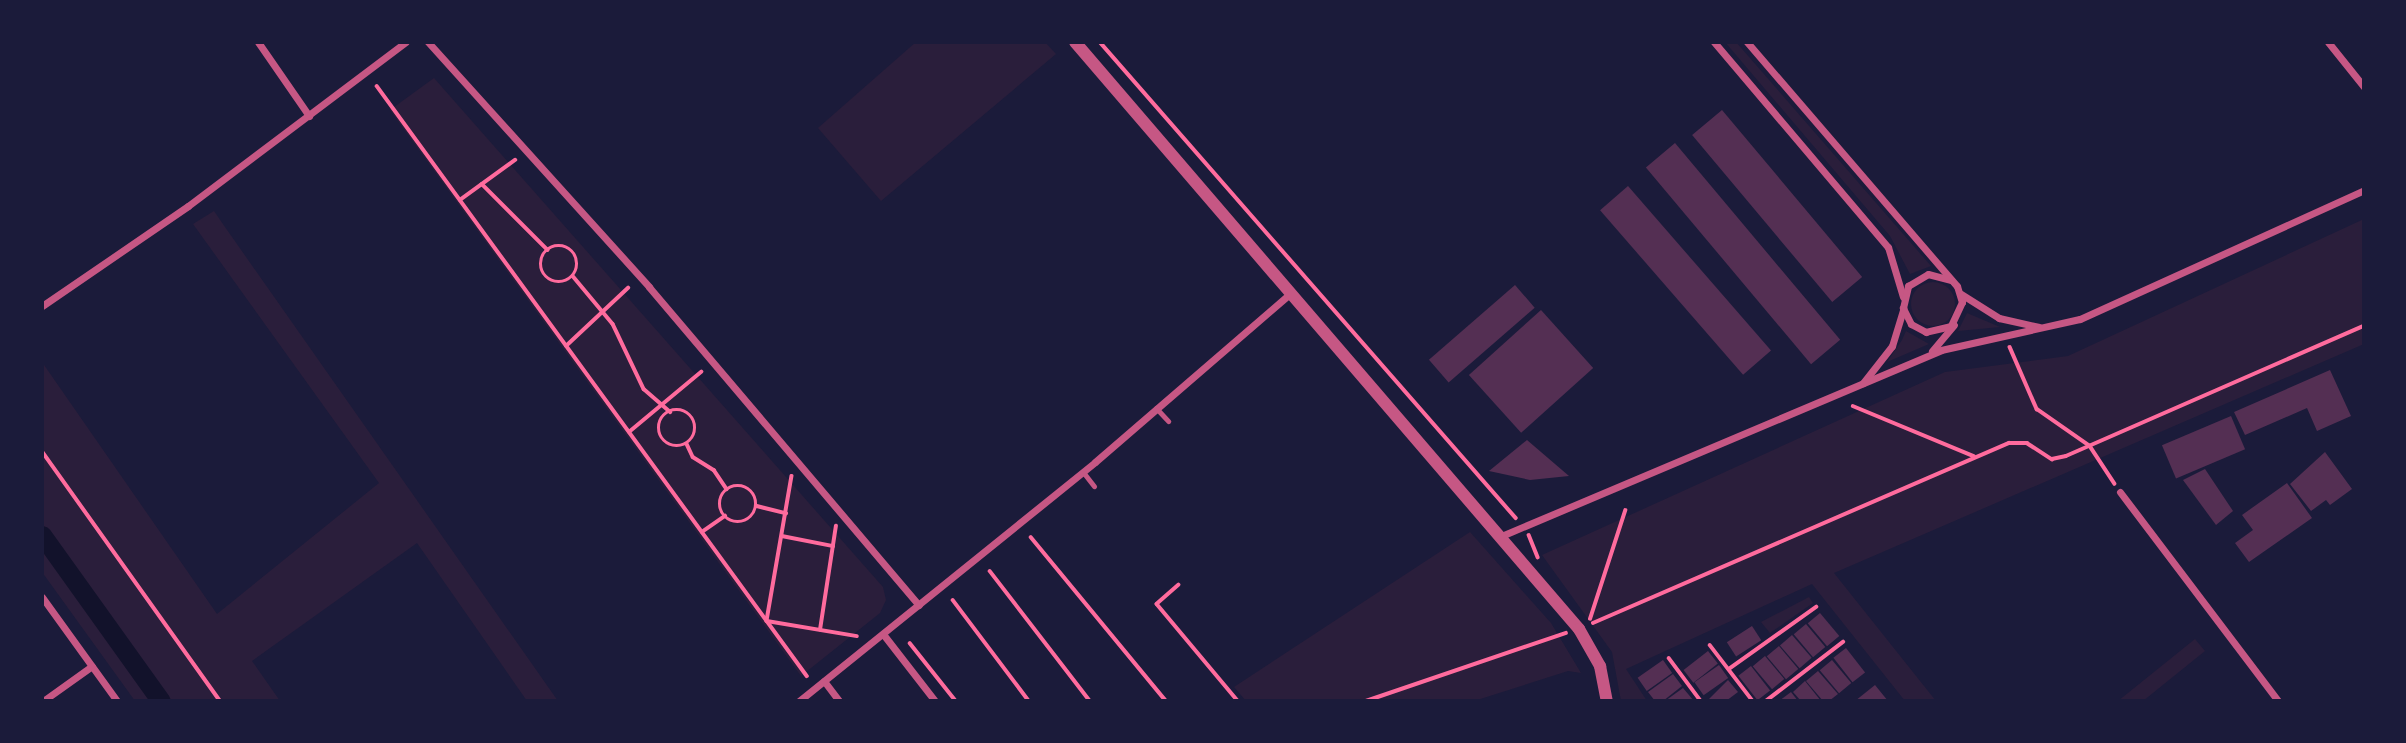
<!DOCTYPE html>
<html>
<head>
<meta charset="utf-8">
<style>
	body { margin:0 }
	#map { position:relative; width:2406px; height:743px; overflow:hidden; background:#1b1b3a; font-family:"Fira Sans Condensed",sans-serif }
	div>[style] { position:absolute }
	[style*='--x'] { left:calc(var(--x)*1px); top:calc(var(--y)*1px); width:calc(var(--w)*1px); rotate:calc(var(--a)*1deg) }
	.green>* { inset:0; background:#2a1e3b }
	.round { border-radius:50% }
	.canal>* { height:19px; margin:-9.5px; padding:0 9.5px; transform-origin:9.5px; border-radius:9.5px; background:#12122b }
	.building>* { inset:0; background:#542f53; transform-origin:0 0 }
	.path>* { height:3.5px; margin:-1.75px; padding:0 1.75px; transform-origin:1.75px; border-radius:1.75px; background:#ff6b9d }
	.path>.ring { margin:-1.75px; padding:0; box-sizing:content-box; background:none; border:3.5px solid #ff6b9d; border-radius:50% }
	.service>* { height:5px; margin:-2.5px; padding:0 2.5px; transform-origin:2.5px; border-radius:2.5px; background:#c65784 }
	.minor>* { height:7px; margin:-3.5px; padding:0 3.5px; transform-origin:3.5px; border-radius:3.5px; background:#c65784 }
	.tertiary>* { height:12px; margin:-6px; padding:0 6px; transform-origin:6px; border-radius:6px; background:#c65784 }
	span { translate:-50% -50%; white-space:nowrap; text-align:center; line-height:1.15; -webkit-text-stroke:7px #1b1b3a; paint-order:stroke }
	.frame { position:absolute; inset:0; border:44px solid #1b1b3a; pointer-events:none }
</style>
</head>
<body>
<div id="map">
	<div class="green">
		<i style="clip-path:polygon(916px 42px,1045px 42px,1056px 54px,881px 201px,818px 128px)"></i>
		<i style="clip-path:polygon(1725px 42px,1736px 42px,1931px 266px,1910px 274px,1890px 236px)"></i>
		<i style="clip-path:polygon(434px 78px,883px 587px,886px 600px,880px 613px,801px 676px,390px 110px)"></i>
		<i style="clip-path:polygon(214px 211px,225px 227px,558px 701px,527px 701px,417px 543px,252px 661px,280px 701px,135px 701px,42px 572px,42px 362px,217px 614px,379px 483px,193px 224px)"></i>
		<i style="clip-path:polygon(2364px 219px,2364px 344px,1834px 573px,1936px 701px,1905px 701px,1812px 584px,1626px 669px,1647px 701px,1621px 701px,1612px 652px,1542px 555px,1945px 372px,2068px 356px)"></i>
		<i class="round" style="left:1911px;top:282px;width:44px;height:44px"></i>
		<i style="clip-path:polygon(1967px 313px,2000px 327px,1958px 331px)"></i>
		<i style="clip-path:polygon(1906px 331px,1929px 344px,1887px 362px,1902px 340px)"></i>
		<i style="clip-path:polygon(1470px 532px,1551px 623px,1581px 673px,1568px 671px,1474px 701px,1246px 701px,1234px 687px)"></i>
		<i style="clip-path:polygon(1809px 597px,1813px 603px,1770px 633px,1761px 622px)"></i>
		<i style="clip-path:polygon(2195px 639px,2205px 651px,2143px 701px,2118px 701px)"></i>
	</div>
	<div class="canal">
		<i style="--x:42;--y:535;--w:204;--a:54.4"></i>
	</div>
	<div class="building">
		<i style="left:1722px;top:110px;width:218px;height:39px;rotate:50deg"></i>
		<i style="left:1675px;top:143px;width:257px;height:38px;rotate:50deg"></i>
		<i style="left:1628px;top:186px;width:218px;height:37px;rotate:49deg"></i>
		<i style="left:1515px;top:285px;width:30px;height:114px;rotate:49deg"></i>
		<i style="left:1541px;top:310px;width:78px;height:97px;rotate:48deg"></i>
		<i style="clip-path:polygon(2330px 370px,2351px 416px,2317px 431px,2307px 408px,2245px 435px,2234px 412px)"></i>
		<i style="left:2231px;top:416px;width:36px;height:75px;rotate:67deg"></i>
		<i style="clip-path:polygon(1527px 440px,1569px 476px,1530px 480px,1489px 471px)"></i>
		<i style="clip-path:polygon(2325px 452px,2352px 489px,2330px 505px,2326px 500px,2311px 511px,2290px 484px)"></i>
		<i style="clip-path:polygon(2205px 469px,2233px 511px,2216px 525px,2183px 480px)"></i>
		<i style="clip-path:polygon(2287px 483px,2312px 518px,2249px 562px,2235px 543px,2253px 530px,2242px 515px)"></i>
		<i style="left:1820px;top:613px;width:30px;height:16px;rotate:50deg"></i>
		<i style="left:1806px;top:624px;width:30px;height:16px;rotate:50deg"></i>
		<i style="left:1752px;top:626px;width:17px;height:30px;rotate:57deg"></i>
		<i style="left:1792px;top:635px;width:30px;height:16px;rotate:49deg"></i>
		<i style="left:1779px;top:646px;width:30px;height:16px;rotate:50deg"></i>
		<i style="left:1846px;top:648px;width:31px;height:16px;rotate:52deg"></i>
		<i style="left:1708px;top:651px;width:16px;height:31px;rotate:52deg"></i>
		<i style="left:1765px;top:656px;width:30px;height:16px;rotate:50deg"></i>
		<i style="left:1663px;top:660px;width:16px;height:31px;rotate:55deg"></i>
		<i style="left:1832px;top:660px;width:30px;height:16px;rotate:50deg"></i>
		<i style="left:1719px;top:665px;width:16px;height:30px;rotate:55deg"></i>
		<i style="left:1751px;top:666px;width:31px;height:16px;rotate:52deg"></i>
		<i style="clip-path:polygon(1818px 671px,1838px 694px,1829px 701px,1823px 701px,1806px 681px)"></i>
		<i style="clip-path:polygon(1673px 674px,1682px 686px,1663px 701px,1655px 701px,1648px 692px)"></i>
		<i style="clip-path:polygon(1728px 680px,1738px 692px,1726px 701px,1707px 701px)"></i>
		<i style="clip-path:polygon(1805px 681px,1821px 701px,1801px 701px,1793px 692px)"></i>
		<i style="clip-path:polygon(1875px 685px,1888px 701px,1855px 701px)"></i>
		<i style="clip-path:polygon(1683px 688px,1694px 701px,1665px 701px)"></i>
		<i style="clip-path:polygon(1791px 692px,1798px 701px,1779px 701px)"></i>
	</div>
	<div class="path">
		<i style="--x:1100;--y:42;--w:632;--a:48.85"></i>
		<i style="--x:377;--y:86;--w:730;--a:53.91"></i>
		<i style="--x:482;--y:184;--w:93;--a:45"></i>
		<i style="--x:460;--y:200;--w:68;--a:-36"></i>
		<i class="ring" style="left:541px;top:246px;width:32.5px;height:32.5px"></i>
		<i style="--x:573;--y:276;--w:62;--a:50.2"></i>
		<i style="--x:613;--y:324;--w:72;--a:64.5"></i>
		<i style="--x:644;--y:389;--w:35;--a:41"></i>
		<i style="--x:566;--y:346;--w:85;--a:-43.1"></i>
		<i style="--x:2010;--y:347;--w:68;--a:66.5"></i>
		<i style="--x:2037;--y:409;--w:65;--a:34.9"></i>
		<i style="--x:2090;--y:446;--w:45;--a:56.7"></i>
		<i style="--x:1853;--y:406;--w:131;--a:22.5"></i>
		<i class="ring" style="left:659px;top:410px;width:32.5px;height:32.5px"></i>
		<i style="--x:629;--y:432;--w:94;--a:-39.8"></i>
		<i style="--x:687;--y:444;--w:14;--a:65"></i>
		<i style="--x:693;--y:457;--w:25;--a:32"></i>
		<i style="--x:714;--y:470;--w:23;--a:56"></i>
		<i style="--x:42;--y:451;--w:307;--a:54.5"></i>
		<i style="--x:792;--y:476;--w:147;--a:99.8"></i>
		<i style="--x:767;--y:621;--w:91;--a:9.5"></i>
		<i class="ring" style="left:720px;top:486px;width:32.5px;height:32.5px"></i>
		<i style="--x:757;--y:506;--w:30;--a:14"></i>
		<i style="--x:702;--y:532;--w:28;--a:-35"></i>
		<i style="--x:1529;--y:535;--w:24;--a:68"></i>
		<i style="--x:782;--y:536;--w:52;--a:11.1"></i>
		<i style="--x:1031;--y:537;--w:212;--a:50.5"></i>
		<i style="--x:990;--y:571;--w:164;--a:52.4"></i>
		<i style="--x:1179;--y:585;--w:29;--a:139"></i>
		<i style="--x:1157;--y:604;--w:126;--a:50.1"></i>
		<i style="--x:953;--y:600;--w:126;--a:53"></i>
		<i style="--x:1590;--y:619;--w:114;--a:-72"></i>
		<i style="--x:1593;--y:623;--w:453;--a:-23.4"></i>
		<i style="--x:2009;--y:443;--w:18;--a:0"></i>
		<i style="--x:2027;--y:443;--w:30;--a:33"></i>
		<i style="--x:2052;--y:459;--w:14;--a:-12"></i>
		<i style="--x:2066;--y:456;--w:325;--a:-23.6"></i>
		<i style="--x:820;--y:630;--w:105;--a:-81.3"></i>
		<i style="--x:910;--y:643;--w:74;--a:51.6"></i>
		<i style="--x:1710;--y:645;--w:71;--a:52.5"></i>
		<i style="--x:1669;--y:658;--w:54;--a:53.3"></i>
		<i style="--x:1729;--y:669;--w:107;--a:-35.5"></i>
		<i style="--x:1366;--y:701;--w:211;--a:-18.8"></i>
		<i style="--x:1766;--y:701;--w:97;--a:-37.5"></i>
	</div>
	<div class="service">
		<i style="--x:1156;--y:408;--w:18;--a:47"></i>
		<i style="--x:1083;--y:472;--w:18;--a:52"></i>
	</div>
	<div class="minor">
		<i style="--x:258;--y:42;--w:90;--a:55.4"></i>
		<i style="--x:428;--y:42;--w:330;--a:47.9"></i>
		<i style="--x:649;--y:287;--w:417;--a:49.7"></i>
		<i style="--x:1714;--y:42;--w:269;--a:49.7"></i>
		<i style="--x:1888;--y:247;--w:52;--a:73.3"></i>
		<i style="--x:1747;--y:42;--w:322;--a:49.3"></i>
		<i style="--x:1957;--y:286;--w:17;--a:73"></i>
		<i style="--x:1962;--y:302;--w:26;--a:115"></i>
		<i style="--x:1951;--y:326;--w:26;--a:167"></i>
		<i style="--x:1926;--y:332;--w:17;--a:-152"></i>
		<i style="--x:1911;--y:324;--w:18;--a:-117"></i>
		<i style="--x:1903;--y:308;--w:23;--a:-77"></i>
		<i style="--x:1908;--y:286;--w:23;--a:-31"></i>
		<i style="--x:1928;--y:274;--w:24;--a:15"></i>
		<i style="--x:2328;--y:42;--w:58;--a:51.3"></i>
		<i style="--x:1961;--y:294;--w:45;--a:32.3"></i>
		<i style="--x:1999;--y:318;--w:41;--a:12.7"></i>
		<i style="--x:42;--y:306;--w:177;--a:-34.4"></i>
		<i style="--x:188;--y:206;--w:273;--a:-37"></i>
		<i style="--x:1932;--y:351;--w:34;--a:-50"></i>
		<i style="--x:1863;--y:383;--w:47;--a:-51.9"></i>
		<i style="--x:1892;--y:346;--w:39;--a:-73"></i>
		<i style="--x:2120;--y:492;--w:262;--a:52.9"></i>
		<i style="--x:1499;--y:537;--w:480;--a:-22.9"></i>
		<i style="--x:1941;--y:350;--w:142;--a:-12.6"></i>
		<i style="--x:2080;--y:319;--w:312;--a:-24.4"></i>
		<i style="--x:42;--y:597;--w:128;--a:54.2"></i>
		<i style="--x:883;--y:634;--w:85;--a:52.2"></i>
		<i style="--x:824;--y:681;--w:25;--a:53"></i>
		<i style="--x:43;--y:701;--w:60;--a:-35.5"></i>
		<i style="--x:799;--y:701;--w:380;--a:-38.9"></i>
		<i style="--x:1095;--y:462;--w:259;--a:-40.8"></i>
	</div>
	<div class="tertiary">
		<i style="--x:1075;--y:42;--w:774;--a:49.35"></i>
		<i style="--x:1579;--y:629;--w:43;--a:60.4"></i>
		<i style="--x:1600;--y:666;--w:36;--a:79"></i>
	</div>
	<div class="frame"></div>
</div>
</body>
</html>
